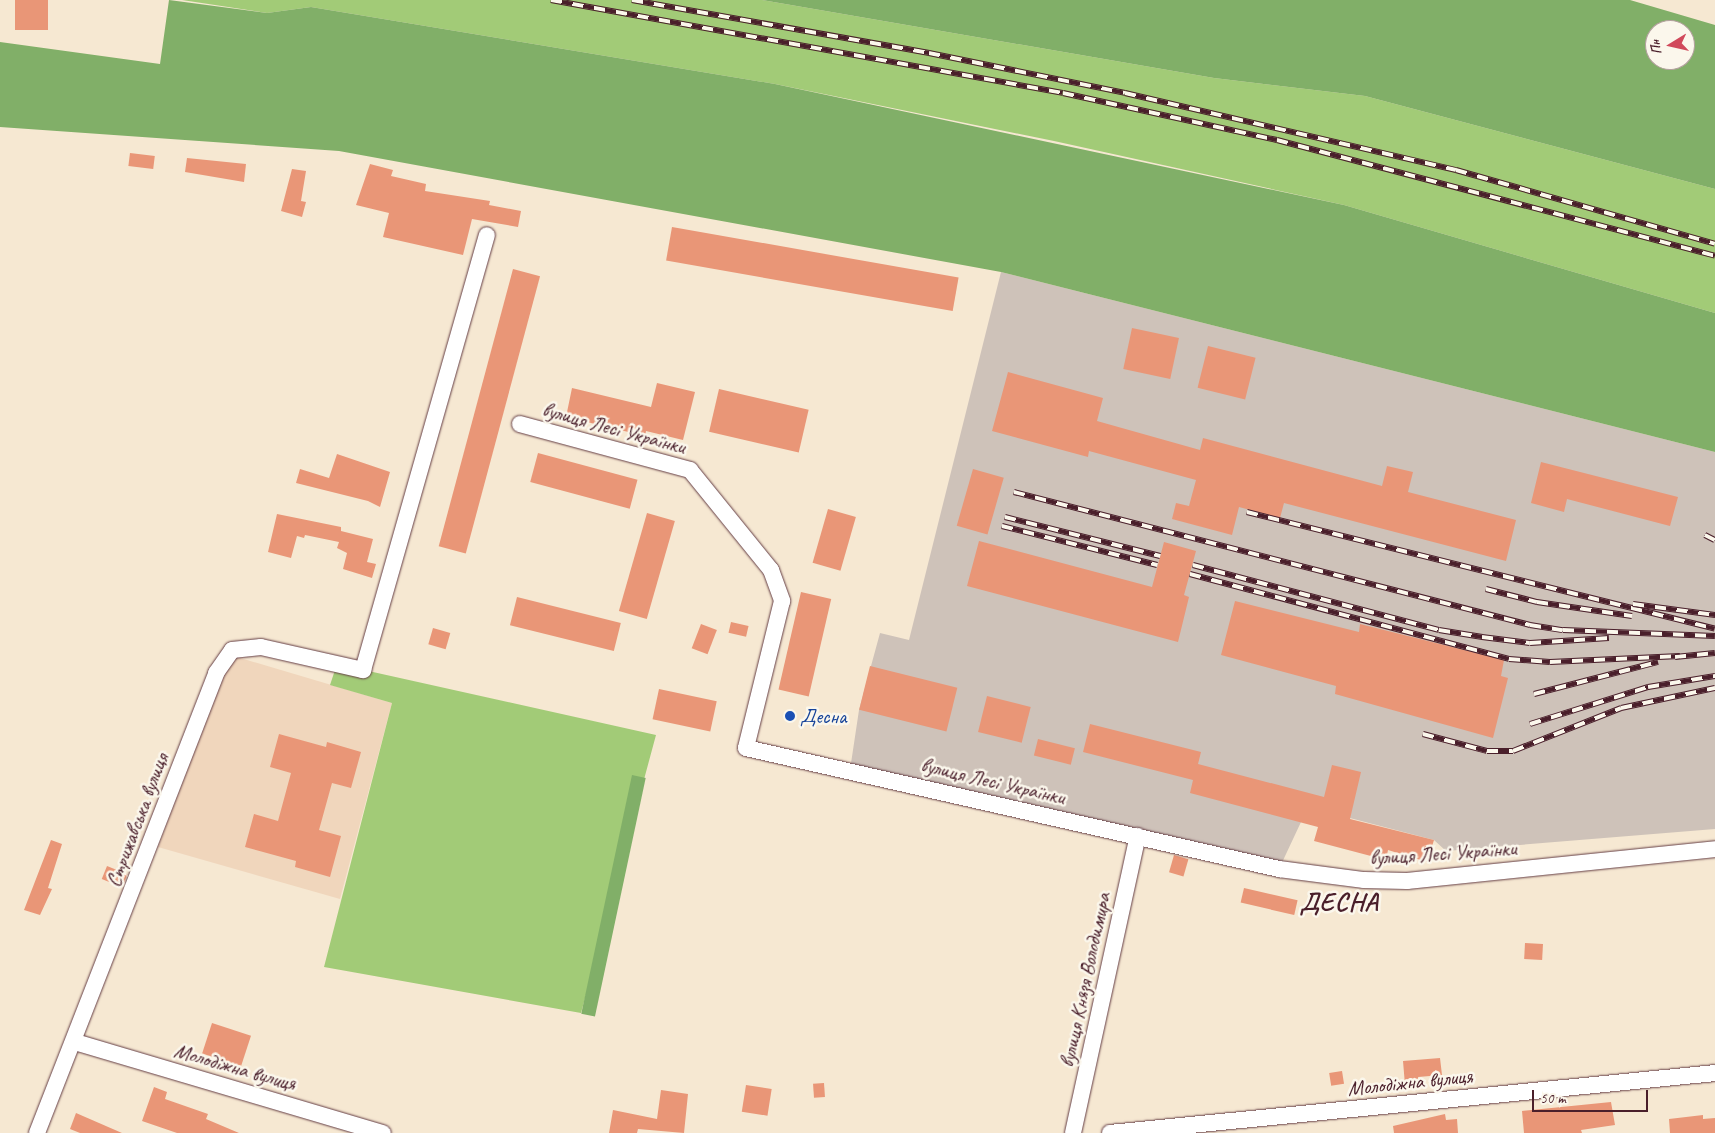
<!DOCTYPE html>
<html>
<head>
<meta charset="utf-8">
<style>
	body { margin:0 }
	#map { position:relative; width:1715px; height:1133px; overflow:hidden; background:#f6e8d2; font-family:Caveat,sans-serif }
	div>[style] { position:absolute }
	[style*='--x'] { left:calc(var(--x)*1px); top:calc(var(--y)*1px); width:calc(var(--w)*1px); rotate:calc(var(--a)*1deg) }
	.built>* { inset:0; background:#f0d6bc }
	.industrial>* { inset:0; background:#cec2b9 }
	.green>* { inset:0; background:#a2cb77 }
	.forest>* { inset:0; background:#81af68; transform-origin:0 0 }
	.building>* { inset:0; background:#e99677; transform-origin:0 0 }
	.roads { filter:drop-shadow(0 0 1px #643d44) drop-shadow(0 0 1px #643d44) }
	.minor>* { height:16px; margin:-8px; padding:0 8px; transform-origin:8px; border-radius:8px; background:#fff }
	.rail>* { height:5.5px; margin-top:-2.75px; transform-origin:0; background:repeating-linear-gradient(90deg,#fbf7ec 0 11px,#4a1f2b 0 22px); box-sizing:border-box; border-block:1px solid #4a1f2b }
	.dots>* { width:14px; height:14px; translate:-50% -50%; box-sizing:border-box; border:2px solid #fbf7ec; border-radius:50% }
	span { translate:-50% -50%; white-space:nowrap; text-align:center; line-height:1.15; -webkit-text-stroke:5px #fbf7ec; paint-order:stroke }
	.street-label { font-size:21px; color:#4a1f2b }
	.transit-label { font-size:21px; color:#164399 }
	.left { translate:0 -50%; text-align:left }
	.district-label { font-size:26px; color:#4a1f2b; font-weight:700; letter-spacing:1px }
	.north { position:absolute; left:1645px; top:20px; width:50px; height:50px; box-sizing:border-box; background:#fbf7ec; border:1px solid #b4a19f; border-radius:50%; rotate:261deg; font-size:14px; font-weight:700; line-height:20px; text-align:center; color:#4a1f2b }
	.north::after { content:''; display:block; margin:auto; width:18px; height:22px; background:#d1495b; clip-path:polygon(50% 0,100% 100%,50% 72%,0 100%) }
	.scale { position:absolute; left:1532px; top:1090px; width:116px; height:22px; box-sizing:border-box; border:2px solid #4a1f2b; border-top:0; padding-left:6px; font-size:15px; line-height:18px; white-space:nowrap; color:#4a1f2b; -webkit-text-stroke:4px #fbf7ec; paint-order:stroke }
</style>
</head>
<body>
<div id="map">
	<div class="built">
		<i style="clip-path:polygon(237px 657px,392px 703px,340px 899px,158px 847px,223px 675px)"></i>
	</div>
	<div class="industrial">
		<i style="clip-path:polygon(1001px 272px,1715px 452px,1715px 829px,1446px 851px,1434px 840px,1323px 811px,1301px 822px,1279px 869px,850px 770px,859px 710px,880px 633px,909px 640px)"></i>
	</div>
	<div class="green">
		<i style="clip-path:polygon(182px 0,762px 0,1214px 78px,1365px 96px,1715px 189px,1715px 313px,1344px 205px,1054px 141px,775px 84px,311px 7px,267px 13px)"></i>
		<i style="clip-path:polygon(337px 664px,656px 735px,581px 1013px,324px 967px,392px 703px,330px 685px)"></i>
	</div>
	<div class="forest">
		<i style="clip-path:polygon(169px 0,267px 13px,311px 7px,775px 84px,1344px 205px,1715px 313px,1715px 452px,1001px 272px,339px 151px,0 127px,0 42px,160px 64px)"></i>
		<i style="clip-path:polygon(evenodd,762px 0,1630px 0,1715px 25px,1715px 189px,1365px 96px,1214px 78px,762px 0,1655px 30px,1685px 30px,1685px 60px,1655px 60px,1655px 30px)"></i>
		<i style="left:632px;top:775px;width:14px;height:244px;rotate:12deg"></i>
	</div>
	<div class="building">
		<i style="left:15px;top:0;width:33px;height:30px"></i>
		<i style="left:130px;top:153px;width:25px;height:13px;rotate:7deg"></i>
		<i style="clip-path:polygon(187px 158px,246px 164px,244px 182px,185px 172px)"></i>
		<i style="clip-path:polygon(370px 164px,393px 170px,391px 176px,426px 184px,425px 191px,490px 201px,489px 205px,521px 211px,518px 227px,472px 219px,463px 255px,383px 237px,389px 213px,356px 205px)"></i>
		<i style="clip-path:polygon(292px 169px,306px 171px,301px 201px,306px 202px,302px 217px,281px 211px)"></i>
		<i style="left:672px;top:227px;width:291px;height:34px;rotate:10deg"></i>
		<i style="left:513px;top:269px;width:28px;height:287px;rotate:15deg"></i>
		<i style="left:1132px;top:328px;width:48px;height:42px;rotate:12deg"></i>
		<i style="left:1208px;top:346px;width:49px;height:43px;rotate:14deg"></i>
		<i style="clip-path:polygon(1008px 372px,1103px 398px,1097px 421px,1200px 450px,1203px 438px,1382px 486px,1387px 466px,1413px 472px,1408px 492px,1516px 520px,1506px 561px,1284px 503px,1280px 518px,1239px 507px,1232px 535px,1172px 519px,1176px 503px,1189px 506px,1196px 480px,1089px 451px,1088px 457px,992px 431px)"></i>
		<i style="clip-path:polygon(657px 383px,695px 392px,683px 440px,646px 431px,645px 436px,566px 417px,572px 388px,651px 407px)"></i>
		<i style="left:719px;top:389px;width:92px;height:44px;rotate:13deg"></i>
		<i style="left:538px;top:453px;width:103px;height:30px;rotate:15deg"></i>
		<i style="clip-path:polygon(337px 454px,390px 472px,380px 507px,368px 501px,296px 483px,300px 469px,329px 478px)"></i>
		<i style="clip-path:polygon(1541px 462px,1678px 497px,1670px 526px,1567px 499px,1564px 512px,1531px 503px)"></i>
		<i style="left:973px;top:469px;width:32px;height:59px;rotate:16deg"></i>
		<i style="left:828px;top:509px;width:29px;height:56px;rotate:16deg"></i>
		<i style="left:647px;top:513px;width:29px;height:102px;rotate:16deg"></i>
		<i style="clip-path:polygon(277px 514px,341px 527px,341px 531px,373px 539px,367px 562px,376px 564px,372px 578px,343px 569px,347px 553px,337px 548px,339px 542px,305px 535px,304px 538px,297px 536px,291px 558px,268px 552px)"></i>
		<i style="clip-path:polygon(979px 541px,1152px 587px,1164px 542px,1196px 551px,1184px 595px,1189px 597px,1178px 642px,967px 586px)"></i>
		<i style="left:801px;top:592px;width:31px;height:100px;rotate:13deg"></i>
		<i style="left:517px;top:597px;width:107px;height:29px;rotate:14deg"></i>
		<i style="clip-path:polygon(1235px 601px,1359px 632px,1360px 624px,1504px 660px,1501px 676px,1508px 678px,1493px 738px,1335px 694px,1336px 686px,1221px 655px)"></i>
		<i style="left:731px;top:622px;width:18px;height:11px;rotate:13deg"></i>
		<i style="left:701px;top:624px;width:17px;height:26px;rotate:21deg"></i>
		<i style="left:433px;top:628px;width:18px;height:17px;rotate:16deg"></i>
		<i style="left:870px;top:666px;width:90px;height:45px;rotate:14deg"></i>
		<i style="left:659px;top:689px;width:59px;height:31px;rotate:12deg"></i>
		<i style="left:987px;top:696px;width:45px;height:37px;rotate:14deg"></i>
		<i style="clip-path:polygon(1090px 724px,1201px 752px,1198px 764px,1324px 797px,1332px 765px,1361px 772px,1350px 819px,1434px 840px,1427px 862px,1388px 850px,1386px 860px,1314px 841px,1318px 827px,1190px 793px,1193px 780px,1083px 752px)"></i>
		<i style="clip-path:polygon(279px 734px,326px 747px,327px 742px,361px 752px,351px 788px,332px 783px,319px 830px,341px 836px,330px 877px,295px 867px,296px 861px,245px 847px,254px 814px,278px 821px,291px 773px,270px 767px)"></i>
		<i style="left:1038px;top:739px;width:38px;height:17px;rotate:14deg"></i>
		<i style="clip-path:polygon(51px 840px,62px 844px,48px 888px,52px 889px,40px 915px,24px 910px)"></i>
		<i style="left:1174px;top:855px;width:15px;height:18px;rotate:16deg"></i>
		<i style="left:107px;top:866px;width:22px;height:14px;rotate:22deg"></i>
		<i style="left:1244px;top:888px;width:55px;height:15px;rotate:13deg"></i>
		<i style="left:1525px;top:943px;width:18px;height:16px;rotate:3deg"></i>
		<i style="left:212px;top:1023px;width:41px;height:32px;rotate:18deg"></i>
		<i style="clip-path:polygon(1440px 1058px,1442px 1075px,1418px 1077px,1419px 1084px,1405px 1085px,1403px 1061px)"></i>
		<i style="left:1342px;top:1071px;width:13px;height:13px;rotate:81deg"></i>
		<i style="left:824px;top:1083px;width:14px;height:11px;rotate:86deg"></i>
		<i style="left:746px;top:1085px;width:26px;height:27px;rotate:9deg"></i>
		<i style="clip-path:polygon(154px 1087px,167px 1092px,165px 1099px,208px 1114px,206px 1119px,239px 1133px,177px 1133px,142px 1121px)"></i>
		<i style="clip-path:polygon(661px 1090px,688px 1094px,684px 1133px,638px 1129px,637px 1133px,609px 1133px,613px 1110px,657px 1119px)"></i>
		<i style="clip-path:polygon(1611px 1102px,1615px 1125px,1581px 1130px,1582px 1133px,1524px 1133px,1522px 1111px)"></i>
		<i style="clip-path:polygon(76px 1113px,122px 1133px,80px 1133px,70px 1129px)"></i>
		<i style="clip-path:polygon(1445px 1114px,1446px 1120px,1457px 1119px,1458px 1133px,1394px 1133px,1393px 1126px)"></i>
		<i style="clip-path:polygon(1703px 1115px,1703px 1119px,1715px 1118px,1715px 1133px,1670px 1133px,1669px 1119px)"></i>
	</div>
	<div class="roads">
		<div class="minor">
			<i style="--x:520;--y:424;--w:176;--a:15.1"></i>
			<i style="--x:690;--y:470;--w:129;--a:51"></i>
			<i style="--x:771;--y:570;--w:33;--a:70"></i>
			<i style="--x:782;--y:601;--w:151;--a:103.8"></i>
			<i style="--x:746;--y:748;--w:547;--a:12.79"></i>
			<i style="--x:1279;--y:869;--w:86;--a:7.4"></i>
			<i style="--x:1364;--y:880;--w:43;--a:1.3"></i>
			<i style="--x:1407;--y:881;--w:310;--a:-5.9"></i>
			<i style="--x:75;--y:1042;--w:321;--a:16.5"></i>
			<i style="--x:37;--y:1133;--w:494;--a:-68.7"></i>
			<i style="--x:216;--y:673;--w:28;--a:-55"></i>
			<i style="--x:232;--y:650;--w:29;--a:-6"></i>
			<i style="--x:261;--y:647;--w:105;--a:12.7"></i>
			<i style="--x:363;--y:670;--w:452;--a:-74.1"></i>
			<i style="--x:1073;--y:1133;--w:304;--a:-77.7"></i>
			<i style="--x:1110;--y:1133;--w:608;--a:-5.66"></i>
		</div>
	</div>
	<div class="rail">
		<i style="--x:551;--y:0;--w:520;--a:10.29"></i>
		<i style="--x:1063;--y:93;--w:219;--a:12.4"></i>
		<i style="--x:1277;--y:140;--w:453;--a:14.8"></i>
		<i style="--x:632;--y:0;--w:302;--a:10.1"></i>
		<i style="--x:929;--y:53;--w:200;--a:11.5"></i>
		<i style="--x:1125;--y:93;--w:340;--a:13.1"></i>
		<i style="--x:1456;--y:170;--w:269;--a:15.9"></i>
		<i style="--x:1014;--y:492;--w:533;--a:14.45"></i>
		<i style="--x:1530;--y:625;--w:33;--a:9"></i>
		<i style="--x:1563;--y:630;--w:152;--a:2.3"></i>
		<i style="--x:1247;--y:512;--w:482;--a:14"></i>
		<i style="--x:1005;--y:517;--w:160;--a:14.1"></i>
		<i style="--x:1002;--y:526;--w:160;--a:14.1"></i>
		<i style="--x:1705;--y:535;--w:11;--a:27"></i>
		<i style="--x:1193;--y:565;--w:254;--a:14.8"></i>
		<i style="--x:1439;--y:630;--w:44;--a:9.2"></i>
		<i style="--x:1482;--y:637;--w:48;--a:7.1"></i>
		<i style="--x:1530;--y:643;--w:79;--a:-3.6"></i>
		<i style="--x:1190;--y:574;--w:330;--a:14.9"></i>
		<i style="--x:1509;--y:659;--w:41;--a:4.2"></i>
		<i style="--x:1550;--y:662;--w:130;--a:-2.6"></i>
		<i style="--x:1486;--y:589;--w:53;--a:14.3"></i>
		<i style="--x:1537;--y:602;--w:96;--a:8.4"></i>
		<i style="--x:1633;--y:604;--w:83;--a:7.6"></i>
		<i style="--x:1675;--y:657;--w:40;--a:-5.7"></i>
		<i style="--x:1534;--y:694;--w:128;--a:-14.5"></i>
		<i style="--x:1530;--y:724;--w:124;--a:-17.4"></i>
		<i style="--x:1648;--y:687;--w:68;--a:-9.3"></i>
		<i style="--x:1423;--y:734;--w:66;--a:14.9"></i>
		<i style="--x:1487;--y:751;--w:26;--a:0"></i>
		<i style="--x:1513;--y:751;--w:116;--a:-21.7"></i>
		<i style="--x:1621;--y:708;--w:96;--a:-12"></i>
	</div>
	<div class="dots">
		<i style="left:790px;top:716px;background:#1a4fb4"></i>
	</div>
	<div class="street-label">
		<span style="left:614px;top:428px;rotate:15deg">вулиця Лесі Українки</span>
		<span style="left:993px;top:781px;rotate:13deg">вулиця Лесі Українки</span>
		<span style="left:137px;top:820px;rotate:-69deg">Стрижавська вулиця</span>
		<span style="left:1443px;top:853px;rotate:-4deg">вулиця Лесі Українки</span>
		<span style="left:1085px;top:980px;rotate:-78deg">вулиця Князя Володимира</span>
		<span style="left:235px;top:1067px;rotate:16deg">Молодіжна вулиця</span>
		<span style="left:1410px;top:1082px;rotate:-6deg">Молодіжна вулиця</span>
	</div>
	<div class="transit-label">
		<span class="left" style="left:800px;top:716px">Десна</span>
	</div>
	<div class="district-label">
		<span style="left:1339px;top:902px">ДЕСНА</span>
	</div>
	<div class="north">Пн</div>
	<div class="scale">50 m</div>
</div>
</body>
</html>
